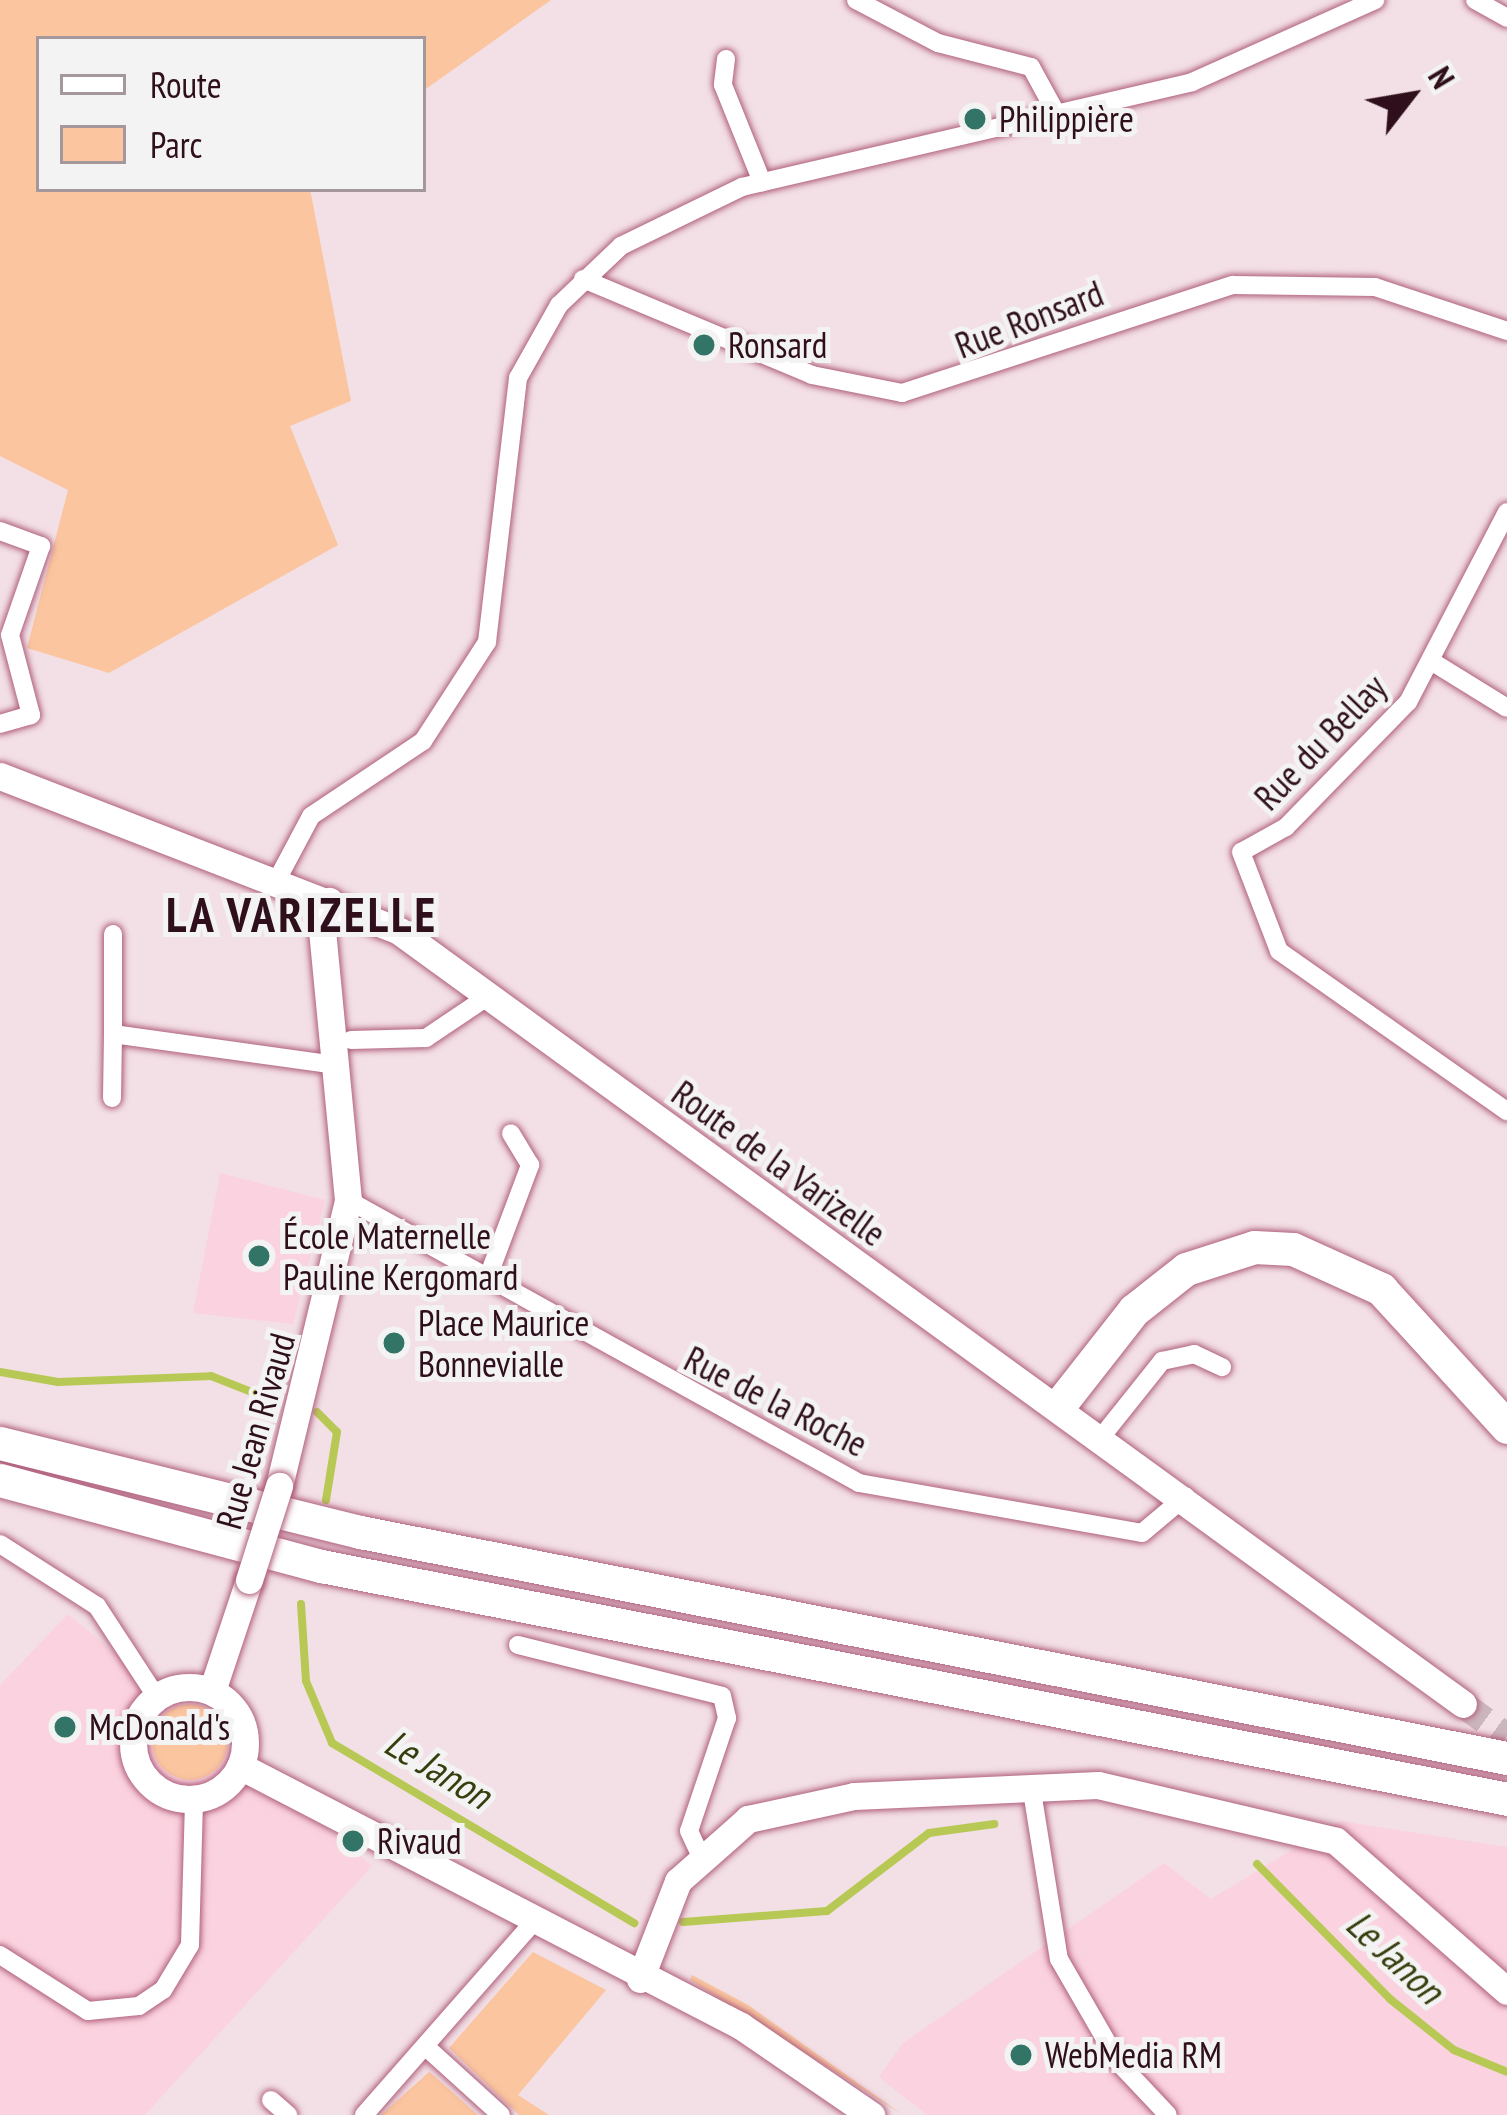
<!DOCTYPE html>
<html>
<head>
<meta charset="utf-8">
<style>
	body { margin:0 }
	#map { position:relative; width:1507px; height:2115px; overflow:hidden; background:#f3e0e6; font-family:"PT Sans Narrow",sans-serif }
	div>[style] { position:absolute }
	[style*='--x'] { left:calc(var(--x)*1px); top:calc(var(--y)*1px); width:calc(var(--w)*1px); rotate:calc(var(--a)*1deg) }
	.built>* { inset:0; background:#fbd2df }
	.green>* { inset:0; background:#fac59f }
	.round { border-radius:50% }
	.stream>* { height:8px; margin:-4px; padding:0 4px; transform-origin:4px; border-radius:4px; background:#b7c954 }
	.secondary-tunnel>* { height:27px; margin-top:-13.5px; transform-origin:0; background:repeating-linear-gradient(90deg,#ccb6be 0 27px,transparent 0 41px) }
	.roads { filter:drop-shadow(0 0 3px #b0607e) drop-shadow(0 0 3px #b0607e) }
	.street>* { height:18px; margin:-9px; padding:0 9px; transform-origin:9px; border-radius:9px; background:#fff }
	.secondary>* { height:27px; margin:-13.5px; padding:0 13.5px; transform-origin:13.5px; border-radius:13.5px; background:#fff }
	.secondary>.ring { margin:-13.5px; padding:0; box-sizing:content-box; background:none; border:27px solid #fff; border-radius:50% }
	.highway>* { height:33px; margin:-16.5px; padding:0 16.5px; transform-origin:16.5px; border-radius:16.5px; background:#fff }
	.bridges { filter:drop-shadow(0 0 3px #b0607e) drop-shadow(0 0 3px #b0607e) }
	.secondary-bridge>* { height:27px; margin:-13.5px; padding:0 13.5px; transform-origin:13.5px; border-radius:13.5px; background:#fff }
	.dots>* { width:33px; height:33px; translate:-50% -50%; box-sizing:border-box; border:6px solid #f3f3f3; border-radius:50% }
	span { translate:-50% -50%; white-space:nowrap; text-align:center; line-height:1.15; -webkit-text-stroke:10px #f3f3f3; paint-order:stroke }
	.poi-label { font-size:36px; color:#2f0f1c }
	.left { translate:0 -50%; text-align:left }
	.street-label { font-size:36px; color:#2f0f1c }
	.water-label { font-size:39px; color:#373e0d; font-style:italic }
	.district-label { font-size:48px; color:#2f0f1c; font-weight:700; letter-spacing:3px }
	.legend { position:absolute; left:36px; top:36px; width:390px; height:156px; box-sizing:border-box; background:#f3f3f3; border:3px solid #a5989d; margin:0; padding:15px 21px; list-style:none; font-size:36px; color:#2f0f1c }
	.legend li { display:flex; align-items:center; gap:24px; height:60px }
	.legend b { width:60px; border:3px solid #a5989d }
	.north { position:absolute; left:1351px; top:36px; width:120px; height:120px; -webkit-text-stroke:9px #f3f3f3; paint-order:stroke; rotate:59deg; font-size:33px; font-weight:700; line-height:48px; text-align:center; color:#2f0f1c }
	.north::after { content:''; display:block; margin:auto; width:42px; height:54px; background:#2f0f1c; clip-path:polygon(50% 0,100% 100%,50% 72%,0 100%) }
</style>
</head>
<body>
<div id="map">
	<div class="built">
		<i style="clip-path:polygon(220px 1173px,325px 1200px,293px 1324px,193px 1313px)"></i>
		<i style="clip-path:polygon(68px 1614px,372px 1866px,145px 2115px,0 2115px,0 1685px)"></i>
		<i style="clip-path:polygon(1340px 1821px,1507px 1847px,1507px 2115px,927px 2115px,879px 2077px,903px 2043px,1164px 1863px,1211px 1899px)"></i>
	</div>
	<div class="green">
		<i style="clip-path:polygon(0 0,551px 0,423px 91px,423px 39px,39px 39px,39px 189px,310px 189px,351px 401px,290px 426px,338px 545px,109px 673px,27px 648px,68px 490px,0 456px)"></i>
		<i class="round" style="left:152px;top:1704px;width:76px;height:76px"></i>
		<i style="clip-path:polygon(533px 1952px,606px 1990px,518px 2095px,549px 2115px,519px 2115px,449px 2048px)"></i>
		<i style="clip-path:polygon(692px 1975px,748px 2005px,903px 2115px,690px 1980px)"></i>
		<i style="clip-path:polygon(429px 2072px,433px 2075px,478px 2115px,381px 2115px)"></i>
	</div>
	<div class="stream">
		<i style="--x:0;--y:1372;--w:59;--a:9.8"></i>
		<i style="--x:58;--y:1382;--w:153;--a:-2.2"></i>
		<i style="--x:211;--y:1376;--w:71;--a:21.5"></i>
		<i style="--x:317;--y:1412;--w:28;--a:45"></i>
		<i style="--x:337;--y:1432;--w:69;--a:99.2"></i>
		<i style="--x:301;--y:1604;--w:77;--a:86.3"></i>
		<i style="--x:306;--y:1681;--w:67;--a:67.2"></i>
		<i style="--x:332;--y:1743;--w:352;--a:30.8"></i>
		<i style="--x:1257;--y:1864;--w:190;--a:45.4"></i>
		<i style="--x:1390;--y:1999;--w:82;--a:38.6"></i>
		<i style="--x:1454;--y:2050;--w:57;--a:22.5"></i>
		<i style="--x:683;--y:1922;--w:144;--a:-4.4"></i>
		<i style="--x:827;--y:1911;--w:128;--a:-37.4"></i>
		<i style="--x:929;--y:1833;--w:66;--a:-7.9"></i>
	</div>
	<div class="secondary-tunnel">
		<i style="--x:1463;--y:1704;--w:54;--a:36"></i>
	</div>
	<div class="roads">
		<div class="street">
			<i style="--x:856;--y:0;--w:93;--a:27.7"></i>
			<i style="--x:938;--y:43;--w:96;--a:14.5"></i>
			<i style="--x:1031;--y:67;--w:48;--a:61.3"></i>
			<i style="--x:1475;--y:0;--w:37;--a:29"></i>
			<i style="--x:726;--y:59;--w:26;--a:97"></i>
			<i style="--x:723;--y:85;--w:105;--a:68.1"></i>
			<i style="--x:583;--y:279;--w:248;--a:22.7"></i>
			<i style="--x:812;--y:375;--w:92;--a:11.3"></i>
			<i style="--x:902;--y:393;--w:348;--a:-18.1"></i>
			<i style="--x:1233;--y:285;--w:142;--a:0.8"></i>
			<i style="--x:1375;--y:287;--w:139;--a:18.4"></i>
			<i style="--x:1507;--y:512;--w:214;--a:117.5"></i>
			<i style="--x:1408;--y:702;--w:175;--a:134.3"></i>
			<i style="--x:1286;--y:827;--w:51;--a:150.9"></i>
			<i style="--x:1241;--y:852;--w:106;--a:69"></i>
			<i style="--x:1279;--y:951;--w:279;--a:35.1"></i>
			<i style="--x:0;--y:531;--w:44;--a:20.1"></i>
			<i style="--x:41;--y:546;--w:94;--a:109.2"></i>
			<i style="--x:10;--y:635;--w:83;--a:75.3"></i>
			<i style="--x:31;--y:715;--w:32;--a:164"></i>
			<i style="--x:1431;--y:661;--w:89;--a:31.7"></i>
			<i style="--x:277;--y:880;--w:72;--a:-62"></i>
			<i style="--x:311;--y:816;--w:135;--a:-33.8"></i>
			<i style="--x:423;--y:741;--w:118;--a:-57.1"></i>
			<i style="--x:487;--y:642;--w:266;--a:-83.3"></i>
			<i style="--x:518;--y:378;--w:84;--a:-60.7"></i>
			<i style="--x:559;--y:305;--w:86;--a:-43.6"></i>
			<i style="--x:621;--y:246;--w:135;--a:-26"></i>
			<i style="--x:742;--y:187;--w:462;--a:-13.1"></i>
			<i style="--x:1192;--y:82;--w:201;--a:-24.1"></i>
			<i style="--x:113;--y:934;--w:100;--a:90"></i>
			<i style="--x:113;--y:1034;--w:226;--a:7.9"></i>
			<i style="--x:351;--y:1040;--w:75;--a:-1.5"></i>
			<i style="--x:426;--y:1038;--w:77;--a:-33.9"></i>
			<i style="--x:112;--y:1098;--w:64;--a:-89.1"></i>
			<i style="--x:348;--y:1200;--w:584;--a:28.98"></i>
			<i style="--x:859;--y:1483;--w:287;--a:10"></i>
			<i style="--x:1142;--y:1533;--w:57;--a:-40.1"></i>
			<i style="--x:488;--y:1277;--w:120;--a:-69.4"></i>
			<i style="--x:530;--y:1165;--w:37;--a:-121"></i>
			<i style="--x:1103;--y:1435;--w:95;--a:-51.4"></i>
			<i style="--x:1162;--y:1361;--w:33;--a:-12"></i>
			<i style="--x:1194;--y:1354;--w:31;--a:25"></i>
			<i style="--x:0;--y:1544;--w:115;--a:32.6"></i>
			<i style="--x:97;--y:1606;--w:108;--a:56.8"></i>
			<i style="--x:518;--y:1645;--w:210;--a:14"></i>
			<i style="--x:722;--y:1696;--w:23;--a:77"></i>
			<i style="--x:727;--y:1718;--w:119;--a:108.6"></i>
			<i style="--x:689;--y:1831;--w:26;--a:65"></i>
			<i style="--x:1031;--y:1785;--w:176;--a:80.9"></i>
			<i style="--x:1059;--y:1959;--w:120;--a:60"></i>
			<i style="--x:1119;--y:2063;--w:71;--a:46.7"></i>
			<i style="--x:0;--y:1955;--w:104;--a:32.5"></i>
			<i style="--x:88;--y:2011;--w:51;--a:-5.6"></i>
			<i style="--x:139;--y:2006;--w:29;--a:-34"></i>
			<i style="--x:163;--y:1990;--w:52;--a:-59"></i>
			<i style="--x:190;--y:1945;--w:145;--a:-88.4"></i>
			<i style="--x:426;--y:2047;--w:101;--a:42.2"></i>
			<i style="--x:271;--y:2100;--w:23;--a:41"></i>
			<i style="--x:364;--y:2115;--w:254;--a:-48.7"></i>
		</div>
		<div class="secondary">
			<i style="--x:0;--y:776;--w:428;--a:21.2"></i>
			<i style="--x:399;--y:931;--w:1315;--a:36"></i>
			<i style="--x:279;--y:1486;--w:294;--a:-76.4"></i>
			<i style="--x:348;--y:1200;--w:271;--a:-95.5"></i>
			<i style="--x:322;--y:930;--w:30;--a:-76"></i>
			<i class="ring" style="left:133px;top:1687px;width:85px;height:85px"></i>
			<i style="--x:212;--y:1691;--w:117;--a:-71.6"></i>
			<i style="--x:240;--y:1766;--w:564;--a:27.43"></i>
			<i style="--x:741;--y:2026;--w:158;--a:34.4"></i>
			<i style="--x:640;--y:1979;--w:105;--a:-68.8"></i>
			<i style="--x:678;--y:1881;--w:94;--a:-41.5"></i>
			<i style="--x:748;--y:1819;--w:108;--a:-12.2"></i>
			<i style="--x:854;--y:1796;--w:244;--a:-2.6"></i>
			<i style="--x:1098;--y:1785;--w:244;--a:13.2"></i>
			<i style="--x:1336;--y:1841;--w:227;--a:41.3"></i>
		</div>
		<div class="highway">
			<i style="--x:1061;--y:1403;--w:118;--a:-51.9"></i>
			<i style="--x:1134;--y:1310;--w:66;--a:-38.3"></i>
			<i style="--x:1186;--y:1269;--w:71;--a:-17.9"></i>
			<i style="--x:1254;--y:1247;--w:39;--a:3"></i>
			<i style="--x:1293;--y:1249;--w:97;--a:24.4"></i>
			<i style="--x:1381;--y:1289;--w:187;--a:47.6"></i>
			<i style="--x:0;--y:1443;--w:371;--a:13.9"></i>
			<i style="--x:360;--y:1532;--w:1169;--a:11.15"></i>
			<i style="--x:0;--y:1480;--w:332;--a:15"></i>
			<i style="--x:321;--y:1566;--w:1209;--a:11.11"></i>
		</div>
	</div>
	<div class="bridges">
		<div class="secondary-bridge">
			<i style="--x:249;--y:1580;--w:99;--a:-72.3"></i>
		</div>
	</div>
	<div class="dots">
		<i style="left:975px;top:119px;background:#327566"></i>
		<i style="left:704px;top:345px;background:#327566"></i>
		<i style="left:259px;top:1256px;background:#327566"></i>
		<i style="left:394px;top:1343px;background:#327566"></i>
		<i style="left:65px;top:1727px;background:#327566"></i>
		<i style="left:353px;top:1841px;background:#327566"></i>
		<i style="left:1021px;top:2055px;background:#327566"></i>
	</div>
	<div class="poi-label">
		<span class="left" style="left:999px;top:119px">Philippière</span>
		<span class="left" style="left:728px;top:345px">Ronsard</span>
		<span class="left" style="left:283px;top:1256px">École Maternelle<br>Pauline Kergomard</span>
		<span class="left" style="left:418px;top:1343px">Place Maurice<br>Bonnevialle</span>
		<span class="left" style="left:89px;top:1727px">McDonald's</span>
		<span class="left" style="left:377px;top:1841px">Rivaud</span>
		<span class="left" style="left:1045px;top:2055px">WebMedia RM</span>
	</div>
	<div class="street-label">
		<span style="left:1029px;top:319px;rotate:-21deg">Rue Ronsard</span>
		<span style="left:1320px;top:742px;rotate:-46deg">Rue du Bellay</span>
		<span style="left:779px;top:1163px;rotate:36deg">Route de la Varizelle</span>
		<span style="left:776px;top:1401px;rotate:27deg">Rue de la Roche</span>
		<span style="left:255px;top:1431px;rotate:-74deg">Rue Jean Rivaud</span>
	</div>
	<div class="water-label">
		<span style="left:438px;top:1769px;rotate:31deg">Le Janon</span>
		<span style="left:1395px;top:1957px;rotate:43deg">Le Janon</span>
	</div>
	<div class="district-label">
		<span style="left:302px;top:915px">LA VARIZELLE</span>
	</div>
	<ul class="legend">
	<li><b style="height:15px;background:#fff"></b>Route</li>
	<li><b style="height:33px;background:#fac59f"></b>Parc</li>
	</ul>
	<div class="north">N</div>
</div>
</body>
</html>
